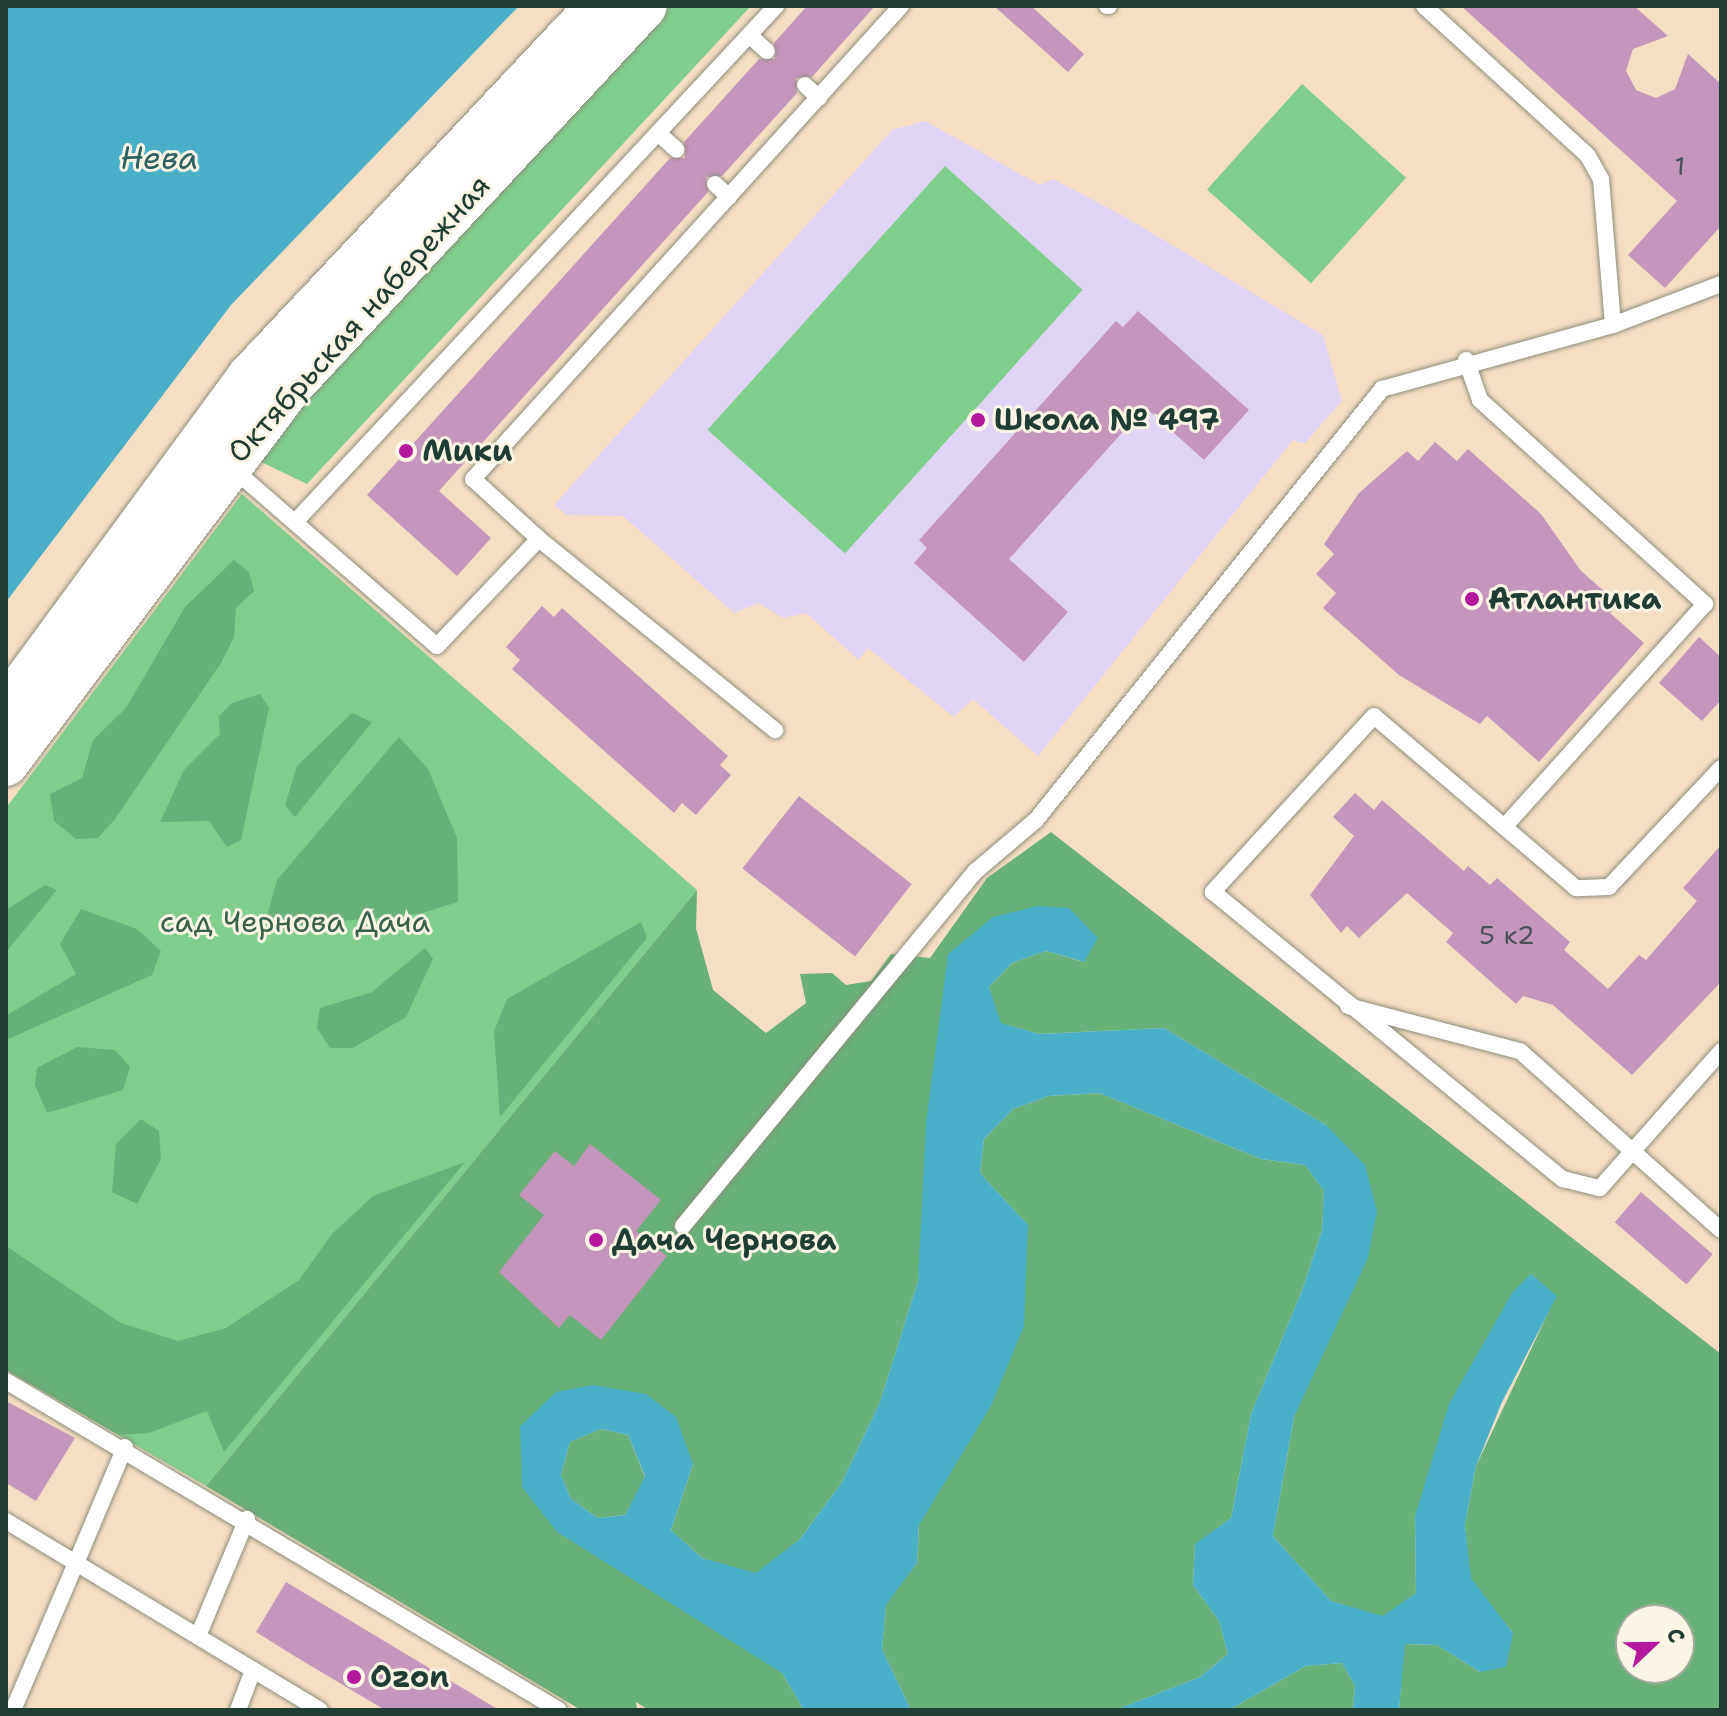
<!DOCTYPE html>
<html>
<head>
<meta charset="utf-8">
<style>
	body { margin:0 }
	#map { position:relative; width:1727px; height:1716px; overflow:hidden; background:#f6dec3; font-family:"Shantell Sans",sans-serif }
	div>[style] { position:absolute }
	[style*='--x'] { left:calc(var(--x)*1px); top:calc(var(--y)*1px); width:calc(var(--w)*1px); rotate:calc(var(--a)*1deg) }
	.built>* { inset:0; background:#e0d4f4 }
	.green>* { inset:0; background:#80ce8c; transform-origin:0 0 }
	.forest>* { inset:0; background:#68b178 }
	.water>* { inset:0; background:#4ab0c9 }
	.building>* { inset:0; background:#c695bc; transform-origin:0 0 }
	.roads { filter:drop-shadow(0 0 2px #8a8e7c) drop-shadow(0 0 2px #8a8e7c) }
	.service>* { height:16px; margin:-8px; padding:0 8px; transform-origin:8px; border-radius:8px; background:#fff }
	.primary>* { height:44px; margin:-22px; padding:0 22px; transform-origin:22px; border-radius:22px; background:#fff }
	.dots>* { width:22px; height:22px; translate:-50% -50%; box-sizing:border-box; border:4px solid #fcf5e5; border-radius:50% }
	span { translate:-50% -50%; white-space:nowrap; text-align:center; line-height:1.15; -webkit-text-stroke:6px #fcf5e5; paint-order:stroke }
	.number-label { font-size:26px; color:#495356 }
	.number-label span { -webkit-text-stroke-width:0 }
	.street-label { font-size:30px; color:#1f3d34 }
	.poi-label { font-size:30px; color:#1f3d34; font-weight:700 }
	.left { translate:0 -50%; text-align:left }
	.park-label { font-size:30px; color:#37614a }
	.water-label { font-size:32px; color:#2c6061; font-style:italic }
	.frame { position:absolute; inset:0; border:8px solid #1f3d34; pointer-events:none }
	.north { position:absolute; left:1615px; top:1604px; width:80px; height:80px; box-sizing:border-box; background:#fcf5e5; border:2px solid #a4ab9e; border-radius:50%; rotate:68deg; font-size:22px; font-weight:700; line-height:32px; text-align:center; color:#1f3d34 }
	.north::after { content:''; display:block; margin:auto; width:28px; height:36px; background:#b5179e; clip-path:polygon(50% 0,100% 100%,50% 72%,0 100%) }
</style>
</head>
<body>
<div id="map">
	<div class="built">
		<i style="clip-path:polygon(925px 121px,1040px 185px,1053px 179px,1120px 214px,1323px 335px,1342px 401px,1304px 444px,1293px 440px,1038px 756px,973px 699px,954px 717px,868px 648px,859px 660px,806px 613px,783px 618px,759px 603px,734px 613px,623px 516px,567px 515px,554px 505px,892px 130px)"></i>
	</div>
	<div class="green">
		<i style="clip-path:polygon(662px 6px,751px 6px,307px 484px,251px 457px)"></i>
		<i style="left:1302px;top:84px;width:140px;height:142px;rotate:42deg"></i>
		<i style="left:945px;top:166px;width:185px;height:355px;rotate:42deg"></i>
		<i style="clip-path:polygon(242px 494px,697px 890px,206px 1486px,6px 1370px,6px 808px)"></i>
	</div>
	<div class="forest">
		<i style="clip-path:polygon(234px 560px,249px 572px,254px 591px,236px 608px,234px 637px,221px 663px,115px 819px,98px 838px,76px 839px,54px 821px,50px 794px,82px 778px,93px 740px,126px 708px,185px 607px)"></i>
		<i style="clip-path:polygon(260px 694px,269px 708px,241px 840px,227px 847px,209px 821px,160px 822px,184px 770px,220px 734px,219px 716px,232px 703px)"></i>
		<i style="clip-path:polygon(352px 713px,372px 722px,295px 817px,285px 805px,297px 766px)"></i>
		<i style="clip-path:polygon(399px 737px,428px 769px,457px 838px,458px 902px,419px 914px,287px 926px,266px 919px,277px 880px)"></i>
		<i style="clip-path:polygon(evenodd,1051px 832px,1721px 1354px,1721px 1710px,1399px 1710px,1404px 1644px,1437px 1645px,1480px 1672px,1513px 1633px,1470px 1578px,1465px 1525px,1476px 1466px,1556px 1296px,1531px 1274px,1485px 1343px,1415px 1516px,1416px 1593px,1383px 1617px,1331px 1601px,1273px 1536px,1294px 1417px,1319px 1359px,1326px 1125px,1164px 1028px,1039px 1034px,1000px 1023px,989px 987px,1012px 963px,1046px 951px,1083px 962px,993px 917px,924px 1219px,918px 1281px,880px 1402px,842px 1482px,800px 1539px,756px 1574px,702px 1558px,671px 1530px,693px 1464px,556px 1392px,557px 1532px,740px 1642px,782px 1673px,804px 1710px,649px 1710px,636px 1702px,637px 1710px,581px 1710px,206px 1486px,697px 890px,696px 928px,713px 990px,766px 1033px,806px 1003px,800px 974px,832px 973px,846px 985px,871px 981px,891px 954px,930px 958px,987px 878px,1051px 832px,1631px 1620px,1679px 1620px,1679px 1668px,1631px 1668px,1631px 1620px)"></i>
		<i style="clip-path:polygon(45px 885px,57px 890px,6px 952px,6px 910px)"></i>
		<i style="clip-path:polygon(81px 909px,137px 929px,161px 951px,152px 975px,6px 1040px,7px 1015px,76px 974px,60px 944px)"></i>
		<i style="clip-path:polygon(641px 922px,647px 938px,500px 1117px,494px 1031px,507px 999px)"></i>
		<i style="clip-path:polygon(425px 948px,433px 959px,406px 1017px,353px 1048px,330px 1048px,317px 1028px,320px 1008px,372px 992px)"></i>
		<i style="clip-path:polygon(77px 1047px,115px 1050px,130px 1067px,123px 1090px,47px 1113px,35px 1085px,37px 1068px)"></i>
		<i style="clip-path:polygon(1099px 1093px,1261px 1159px,1305px 1165px,1324px 1191px,1322px 1230px,1303px 1288px,1251px 1414px,1231px 1518px,1195px 1545px,1193px 1585px,1219px 1621px,1228px 1654px,1200px 1677px,1115px 1710px,911px 1710px,882px 1649px,886px 1604px,917px 1563px,919px 1525px,938px 1483px,991px 1406px,1028px 1225px,980px 1173px,984px 1139px,1013px 1109px,1049px 1096px)"></i>
		<i style="clip-path:polygon(141px 1119px,159px 1131px,161px 1159px,137px 1204px,112px 1192px,116px 1144px)"></i>
		<i style="clip-path:polygon(465px 1162px,224px 1452px,207px 1411px,149px 1433px,119px 1435px,6px 1370px,6px 1246px,121px 1323px,178px 1341px,226px 1328px,299px 1280px,332px 1234px,373px 1196px)"></i>
		<i style="clip-path:polygon(601px 1429px,628px 1435px,645px 1477px,625px 1515px,598px 1518px,571px 1499px,561px 1475px,570px 1442px)"></i>
		<i style="clip-path:polygon(1342px 1663px,1355px 1686px,1353px 1710px,1229px 1710px,1306px 1666px)"></i>
	</div>
	<div class="water">
		<i style="clip-path:polygon(6px 6px,519px 6px,231px 305px,6px 602px)"></i>
		<i style="clip-path:polygon(evenodd,1037px 906px,1069px 908px,1098px 938px,1084px 962px,1046px 951px,1012px 963px,989px 987px,1001px 1023px,1039px 1034px,1164px 1028px,1326px 1125px,1365px 1165px,1377px 1211px,1368px 1258px,1294px 1417px,1273px 1536px,1331px 1601px,1383px 1616px,1416px 1593px,1415px 1516px,1449px 1404px,1512px 1293px,1531px 1274px,1557px 1296px,1502px 1402px,1476px 1466px,1465px 1525px,1471px 1578px,1513px 1633px,1506px 1667px,1480px 1672px,1437px 1645px,1405px 1644px,1399px 1710px,1353px 1710px,1355px 1686px,1342px 1663px,1306px 1666px,1229px 1710px,1115px 1710px,1200px 1677px,1228px 1654px,1219px 1621px,1193px 1585px,1195px 1544px,1231px 1518px,1251px 1414px,1303px 1288px,1322px 1230px,1324px 1191px,1305px 1165px,1261px 1159px,1099px 1093px,1049px 1096px,1013px 1109px,984px 1139px,980px 1173px,1028px 1225px,1024px 1326px,991px 1406px,919px 1525px,917px 1563px,886px 1605px,882px 1649px,911px 1710px,804px 1710px,782px 1673px,557px 1532px,522px 1487px,520px 1426px,556px 1392px,593px 1385px,646px 1394px,676px 1417px,693px 1464px,671px 1530px,702px 1558px,756px 1573px,800px 1539px,842px 1482px,880px 1402px,918px 1281px,926px 1123px,948px 954px,993px 917px,1037px 906px,601px 1429px,628px 1435px,645px 1476px,625px 1515px,598px 1518px,571px 1499px,561px 1475px,570px 1442px,601px 1429px)"></i>
	</div>
	<div class="building">
		<i style="clip-path:polygon(807px 6px,875px 6px,812px 77px,796px 78px,797px 93px,722px 176px,706px 177px,708px 192px,439px 491px,491px 538px,457px 576px,367px 495px,670px 158px,685px 158px,684px 142px,759px 59px,775px 59px,774px 43px)"></i>
		<i style="clip-path:polygon(994px 6px,1031px 6px,1084px 54px,1068px 72px)"></i>
		<i style="clip-path:polygon(1461px 6px,1634px 6px,1668px 36px,1633px 49px,1626px 71px,1636px 90px,1656px 98px,1675px 89px,1688px 54px,1721px 84px,1721px 226px,1665px 288px,1628px 255px,1677px 201px)"></i>
		<i style="clip-path:polygon(1138px 311px,1249px 410px,1204px 460px,1145px 407px,1009px 559px,1068px 612px,1024px 662px,914px 563px,927px 548px,919px 540px,1116px 321px,1123px 327px)"></i>
		<i style="clip-path:polygon(1435px 442px,1457px 461px,1468px 449px,1541px 514px,1581px 571px,1619px 604px,1610px 613px,1644px 643px,1539px 762px,1487px 716px,1480px 724px,1399px 675px,1323px 608px,1336px 593px,1316px 574px,1334px 554px,1324px 544px,1359px 493px,1407px 451px,1418px 461px)"></i>
		<i style="clip-path:polygon(542px 606px,554px 617px,562px 608px,728px 756px,720px 765px,731px 775px,696px 815px,682px 803px,674px 813px,512px 669px,520px 660px,506px 647px)"></i>
		<i style="clip-path:polygon(1699px 637px,1721px 657px,1721px 700px,1702px 721px,1659px 683px)"></i>
		<i style="clip-path:polygon(1355px 793px,1374px 810px,1382px 800px,1464px 871px,1468px 866px,1490px 885px,1497px 878px,1570px 942px,1564px 950px,1608px 989px,1639px 955px,1646px 960px,1697px 901px,1683px 888px,1721px 845px,1721px 982px,1632px 1075px,1553px 1005px,1523px 996px,1516px 1004px,1446px 942px,1453px 933px,1407px 893px,1359px 938px,1347px 926px,1341px 933px,1310px 895px,1354px 836px,1333px 817px)"></i>
		<i style="left:799px;top:796px;width:143px;height:92px;rotate:38deg"></i>
		<i style="clip-path:polygon(590px 1144px,661px 1200px,636px 1231px,667px 1256px,601px 1340px,570px 1315px,559px 1328px,499px 1272px,544px 1215px,519px 1195px,555px 1151px,574px 1166px)"></i>
		<i style="left:1641px;top:1192px;width:95px;height:40px;rotate:41deg"></i>
		<i style="clip-path:polygon(6px 1401px,75px 1438px,36px 1501px,6px 1483px)"></i>
		<i style="clip-path:polygon(286px 1582px,499px 1710px,385px 1710px,296px 1657px,256px 1632px)"></i>
	</div>
	<div class="roads">
		<div class="service">
			<i style="--x:1107;--y:6;--w:2;--a:0"></i>
			<i style="--x:1424;--y:6;--w:222;--a:42.4"></i>
			<i style="--x:1588;--y:156;--w:26;--a:61"></i>
			<i style="--x:1601;--y:179;--w:146;--a:85.3"></i>
			<i style="--x:749;--y:35;--w:24;--a:42"></i>
			<i style="--x:805;--y:85;--w:19;--a:43"></i>
			<i style="--x:658;--y:133;--w:25;--a:42"></i>
			<i style="--x:715;--y:184;--w:19;--a:43"></i>
			<i style="--x:1466;--y:360;--w:42;--a:70.7"></i>
			<i style="--x:1480;--y:400;--w:304;--a:42.2"></i>
			<i style="--x:1705;--y:604;--w:300;--a:132"></i>
			<i style="--x:231;--y:467;--w:273;--a:41"></i>
			<i style="--x:437;--y:646;--w:148;--a:-46.4"></i>
			<i style="--x:539;--y:539;--w:89;--a:-137.7"></i>
			<i style="--x:473;--y:479;--w:638;--a:-47.86"></i>
			<i style="--x:296;--y:521;--w:704;--a:-47.01"></i>
			<i style="--x:539;--y:539;--w:304;--a:39"></i>
			<i style="--x:1721;--y:768;--w:163;--a:133.3"></i>
			<i style="--x:1609;--y:887;--w:33;--a:178"></i>
			<i style="--x:1576;--y:888;--w:265;--a:-139.6"></i>
			<i style="--x:1374;--y:716;--w:239;--a:132.5"></i>
			<i style="--x:1213;--y:892;--w:453;--a:39.4"></i>
			<i style="--x:1563;--y:1179;--w:38;--a:14"></i>
			<i style="--x:1600;--y:1188;--w:183;--a:-48.5"></i>
			<i style="--x:1348;--y:1006;--w:178;--a:14.7"></i>
			<i style="--x:1520;--y:1051;--w:269;--a:41.7"></i>
			<i style="--x:683;--y:1226;--w:460;--a:-50.5"></i>
			<i style="--x:976;--y:871;--w:79;--a:-40.4"></i>
			<i style="--x:1036;--y:820;--w:553;--a:-51.24"></i>
			<i style="--x:1382;--y:389;--w:240;--a:-15.5"></i>
			<i style="--x:1613;--y:325;--w:116;--a:-20.8"></i>
			<i style="--x:6;--y:1381;--w:643;--a:30.75"></i>
			<i style="--x:125;--y:1447;--w:126;--a:112.9"></i>
			<i style="--x:76;--y:1563;--w:285;--a:31.1"></i>
			<i style="--x:6;--y:1521;--w:82;--a:31"></i>
			<i style="--x:76;--y:1563;--w:160;--a:113.2"></i>
			<i style="--x:198;--y:1636;--w:127;--a:-67.3"></i>
			<i style="--x:238;--y:1710;--w:43;--a:-69.4"></i>
		</div>
		<div class="primary">
			<i style="--x:6;--y:708;--w:411;--a:-53.7"></i>
			<i style="--x:249;--y:377;--w:509;--a:-46.75"></i>
			<i style="--x:6;--y:764;--w:473;--a:-53"></i>
			<i style="--x:291;--y:386;--w:519;--a:-47.03"></i>
		</div>
	</div>
	<div class="dots">
		<i style="left:978px;top:420px;background:#b5179e"></i>
		<i style="left:406px;top:451px;background:#b5179e"></i>
		<i style="left:1472px;top:599px;background:#b5179e"></i>
		<i style="left:596px;top:1240px;background:#b5179e"></i>
		<i style="left:354px;top:1677px;background:#b5179e"></i>
	</div>
	<div class="number-label">
		<span style="left:1680px;top:166px">1</span>
		<span style="left:1507px;top:935px">5 к2</span>
	</div>
	<div class="street-label">
		<span style="left:359px;top:319px;rotate:-48deg">Октябрьская набережная</span>
	</div>
	<div class="poi-label">
		<span class="left" style="left:994px;top:420px">Школа № 497</span>
		<span class="left" style="left:422px;top:451px">Мики</span>
		<span class="left" style="left:1488px;top:599px">Атлантика</span>
		<span class="left" style="left:612px;top:1240px">Дача Чернова</span>
		<span class="left" style="left:370px;top:1677px">Ozon</span>
	</div>
	<div class="park-label">
		<span style="left:295px;top:922px">сад Чернова Дача</span>
	</div>
	<div class="water-label">
		<span style="left:159px;top:158px">Нева</span>
	</div>
	<div class="frame"></div>
	<div class="north">С</div>
</div>
</body>
</html>
